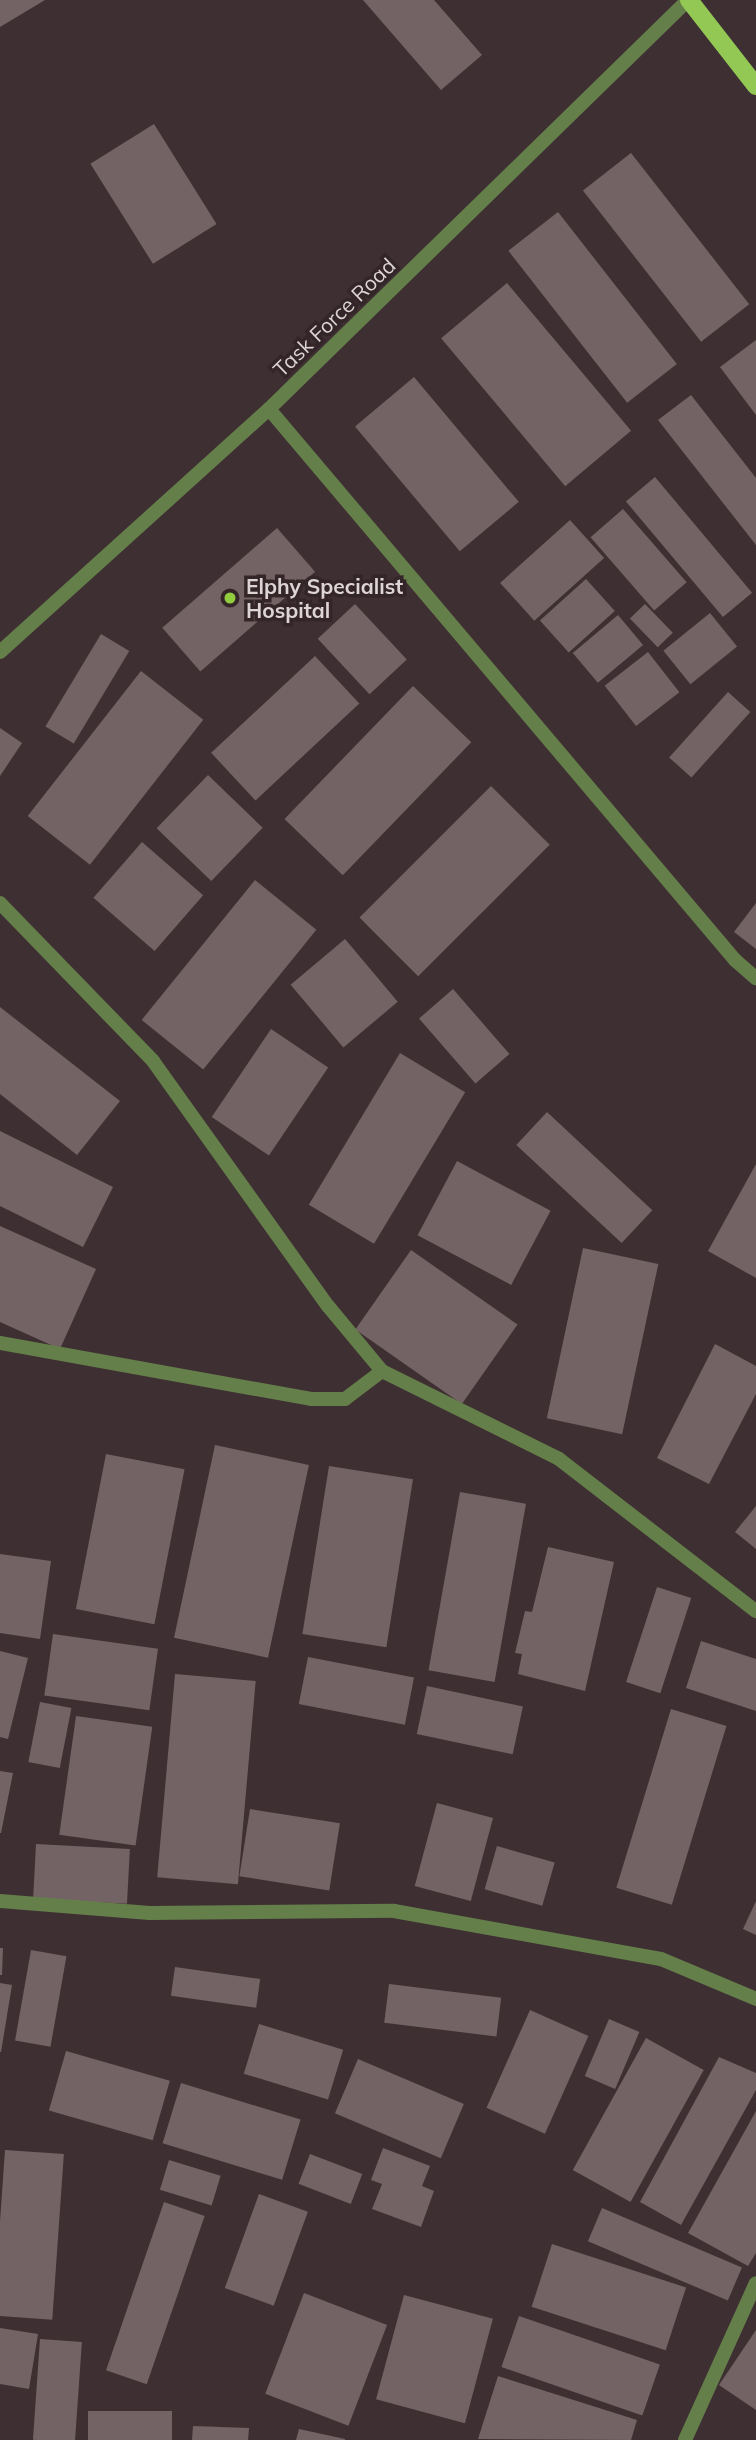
<!DOCTYPE html>
<html>
<head>
<meta charset="utf-8">
<style>
	body { margin:0 }
	#map { position:relative; width:756px; height:2440px; overflow:hidden; background:#3e3032; font-family:Mulish,sans-serif }
	div>[style] { position:absolute }
	[style*='--x'] { left:calc(var(--x)*1px); top:calc(var(--y)*1px); width:calc(var(--w)*1px); rotate:calc(var(--a)*1deg) }
	.building>* { inset:0; background:#736365; transform-origin:0 0 }
	.street>* { height:14px; margin:-7px; padding:0 7px; transform-origin:7px; border-radius:7px; background:#657f4a }
	.primary>* { height:18px; margin:-9px; padding:0 9px; transform-origin:9px; border-radius:9px; background:#94c855 }
	.dots>* { width:19px; height:19px; translate:-50% -50%; box-sizing:border-box; border:4px solid #342628; border-radius:50% }
	span { translate:-50% -50%; white-space:nowrap; text-align:center; line-height:1.15; -webkit-text-stroke:7px #342628; paint-order:stroke }
	.street-label { font-size:21px; color:#ddd4d5 }
	.poi-label { font-size:21px; color:#ddd4d5; font-weight:700 }
	.left { translate:0 -50%; text-align:left }
</style>
</head>
<body>
<div id="map">
	<div class="building">
		<i style="clip-path:polygon(0 0,45px 0,0 27px)"></i>
		<i style="clip-path:polygon(363px 0,434px 0,482px 55px,441px 90px)"></i>
		<i style="left:154px;top:124px;width:118px;height:75px;rotate:58deg"></i>
		<i style="left:631px;top:153px;width:192px;height:61px;rotate:52deg"></i>
		<i style="left:558px;top:212px;width:193px;height:63px;rotate:52deg"></i>
		<i style="left:507px;top:283px;width:193px;height:86px;rotate:50deg"></i>
		<i style="clip-path:polygon(756px 340px,756px 415px,720px 367px)"></i>
		<i style="left:414px;top:377px;width:163px;height:77px;rotate:50deg"></i>
		<i style="clip-path:polygon(691px 395px,756px 478px,756px 545px,658px 420px)"></i>
		<i style="left:655px;top:477px;width:151px;height:38px;rotate:50deg"></i>
		<i style="left:623px;top:509px;width:97px;height:43px;rotate:49deg"></i>
		<i style="left:570px;top:520px;width:51px;height:94px;rotate:48deg"></i>
		<i style="left:277px;top:528px;width:58px;height:152px;rotate:49deg"></i>
		<i style="left:586px;top:579px;width:43px;height:62px;rotate:48deg"></i>
		<i style="left:355px;top:604px;width:76px;height:51px;rotate:47deg"></i>
		<i style="left:645px;top:604px;width:40px;height:21px;rotate:46deg"></i>
		<i style="left:710px;top:613px;width:43px;height:60px;rotate:51deg"></i>
		<i style="left:618px;top:615px;width:39px;height:59px;rotate:50deg"></i>
		<i style="left:101px;top:634px;width:33px;height:108px;rotate:31deg"></i>
		<i style="left:648px;top:652px;width:51px;height:55px;rotate:52deg"></i>
		<i style="left:315px;top:656px;width:65px;height:142px;rotate:47deg"></i>
		<i style="left:141px;top:671px;width:79px;height:184px;rotate:38deg"></i>
		<i style="left:413px;top:686px;width:81px;height:185px;rotate:44deg"></i>
		<i style="left:728px;top:692px;width:30px;height:88px;rotate:42deg"></i>
		<i style="clip-path:polygon(0 728px,22px 743px,0 776px)"></i>
		<i style="left:208px;top:775px;width:76px;height:74px;rotate:44deg"></i>
		<i style="left:491px;top:786px;width:83px;height:186px;rotate:45deg"></i>
		<i style="left:142px;top:842px;width:81px;height:74px;rotate:41deg"></i>
		<i style="left:255px;top:880px;width:79px;height:180px;rotate:39deg"></i>
		<i style="clip-path:polygon(756px 903px,756px 949px,734px 932px)"></i>
		<i style="left:345px;top:939px;width:82px;height:71px;rotate:50deg"></i>
		<i style="left:453px;top:989px;width:86px;height:45px;rotate:49deg"></i>
		<i style="clip-path:polygon(0 1007px,120px 1101px,77px 1155px,0 1094px)"></i>
		<i style="left:271px;top:1029px;width:69px;height:106px;rotate:34deg"></i>
		<i style="left:400px;top:1053px;width:76px;height:177px;rotate:31deg"></i>
		<i style="left:547px;top:1112px;width:144px;height:45px;rotate:43deg"></i>
		<i style="clip-path:polygon(0 1131px,113px 1187px,83px 1247px,0 1206px)"></i>
		<i style="left:457px;top:1161px;width:106px;height:84px;rotate:28deg"></i>
		<i style="clip-path:polygon(756px 1164px,756px 1278px,708px 1251px)"></i>
		<i style="clip-path:polygon(0 1226px,96px 1269px,60px 1349px,0 1322px)"></i>
		<i style="left:583px;top:1248px;width:77px;height:174px;rotate:12deg"></i>
		<i style="left:411px;top:1250px;width:130px;height:97px;rotate:35deg"></i>
		<i style="clip-path:polygon(715px 1344px,756px 1366px,756px 1394px,709px 1484px,657px 1458px)"></i>
		<i style="left:215px;top:1445px;width:96px;height:197px;rotate:12deg"></i>
		<i style="left:106px;top:1454px;width:80px;height:158px;rotate:11deg"></i>
		<i style="left:329px;top:1466px;width:85px;height:170px;rotate:9deg"></i>
		<i style="left:460px;top:1492px;width:67px;height:181px;rotate:10deg"></i>
		<i style="clip-path:polygon(756px 1506px,756px 1549px,735px 1532px)"></i>
		<i style="clip-path:polygon(548px 1547px,614px 1562px,585px 1691px,518px 1674px,522px 1654px,515px 1653px,525px 1611px,532px 1612px)"></i>
		<i style="clip-path:polygon(0 1554px,51px 1561px,40px 1639px,0 1633px)"></i>
		<i style="left:657px;top:1587px;width:36px;height:100px;rotate:18deg"></i>
		<i style="left:53px;top:1634px;width:106px;height:62px;rotate:8deg"></i>
		<i style="clip-path:polygon(701px 1641px,756px 1659px,756px 1711px,686px 1688px)"></i>
		<i style="clip-path:polygon(0 1651px,28px 1658px,8px 1739px,0 1737px)"></i>
		<i style="left:308px;top:1657px;width:108px;height:48px;rotate:11deg"></i>
		<i style="left:175px;top:1674px;width:81px;height:204px;rotate:5deg"></i>
		<i style="left:427px;top:1686px;width:98px;height:49px;rotate:12deg"></i>
		<i style="left:40px;top:1702px;width:32px;height:61px;rotate:11deg"></i>
		<i style="left:671px;top:1709px;width:58px;height:187px;rotate:17deg"></i>
		<i style="left:76px;top:1716px;width:77px;height:120px;rotate:8deg"></i>
		<i style="clip-path:polygon(0 1771px,13px 1773px,1px 1833px,0 1833px)"></i>
		<i style="left:437px;top:1803px;width:58px;height:86px;rotate:15deg"></i>
		<i style="left:250px;top:1809px;width:91px;height:68px;rotate:9deg"></i>
		<i style="left:36px;top:1844px;width:94px;height:55px;rotate:3deg"></i>
		<i style="left:497px;top:1846px;width:60px;height:45px;rotate:16deg"></i>
		<i style="clip-path:polygon(756px 1901px,756px 1935px,743px 1929px)"></i>
		<i style="clip-path:polygon(0 1948px,3px 1948px,2px 1975px,0 1975px)"></i>
		<i style="left:31px;top:1950px;width:36px;height:92px;rotate:10deg"></i>
		<i style="left:175px;top:1967px;width:86px;height:29px;rotate:8deg"></i>
		<i style="clip-path:polygon(0 1983px,12px 1985px,1px 2052px,0 2052px)"></i>
		<i style="left:389px;top:1984px;width:113px;height:39px;rotate:7deg"></i>
		<i style="left:530px;top:2010px;width:64px;height:107px;rotate:24deg"></i>
		<i style="left:609px;top:2019px;width:33px;height:62px;rotate:23deg"></i>
		<i style="left:259px;top:2024px;width:88px;height:52px;rotate:17deg"></i>
		<i style="left:646px;top:2038px;width:66px;height:151px;rotate:29deg"></i>
		<i style="left:66px;top:2051px;width:108px;height:62px;rotate:16deg"></i>
		<i style="clip-path:polygon(719px 2057px,756px 2073px,756px 2090px,681px 2225px,640px 2202px)"></i>
		<i style="left:358px;top:2059px;width:115px;height:59px;rotate:23deg"></i>
		<i style="left:181px;top:2083px;width:125px;height:63px;rotate:17deg"></i>
		<i style="clip-path:polygon(756px 2111px,756px 2253px,748px 2266px,688px 2233px)"></i>
		<i style="clip-path:polygon(383px 2148px,430px 2166px,422px 2186px,434px 2191px,421px 2227px,372px 2209px,382px 2184px,371px 2180px)"></i>
		<i style="left:5px;top:2150px;width:59px;height:166px;rotate:4deg"></i>
		<i style="left:310px;top:2154px;width:56px;height:32px;rotate:21deg"></i>
		<i style="left:169px;top:2160px;width:54px;height:31px;rotate:17deg"></i>
		<i style="left:259px;top:2194px;width:52px;height:100px;rotate:20deg"></i>
		<i style="left:164px;top:2202px;width:43px;height:178px;rotate:19deg"></i>
		<i style="left:602px;top:2208px;width:152px;height:36px;rotate:23deg"></i>
		<i style="left:552px;top:2244px;width:141px;height:66px;rotate:18deg"></i>
		<i style="left:304px;top:2293px;width:89px;height:108px;rotate:21deg"></i>
		<i style="left:404px;top:2295px;width:92px;height:108px;rotate:15deg"></i>
		<i style="left:519px;top:2316px;width:149px;height:54px;rotate:19deg"></i>
		<i style="clip-path:polygon(0 2328px,38px 2334px,29px 2389px,0 2384px)"></i>
		<i style="clip-path:polygon(756px 2330px,756px 2410px,719px 2385px)"></i>
		<i style="left:40px;top:2339px;width:42px;height:101px;rotate:4deg"></i>
		<i style="clip-path:polygon(498px 2376px,637px 2420px,631px 2440px,478px 2439px)"></i>
		<i style="left:172px;top:2411px;width:29px;height:84px;rotate:90deg"></i>
		<i style="clip-path:polygon(193px 2426px,249px 2428px,248px 2440px,192px 2440px)"></i>
		<i style="clip-path:polygon(299px 2429px,345px 2439px,345px 2440px,296px 2440px)"></i>
	</div>
	<div class="street">
		<i style="--x:269;--y:409;--w:722;--a:49.78"></i>
		<i style="--x:735;--y:960;--w:28;--a:41"></i>
		<i style="--x:0;--y:652;--w:363;--a:-42.1"></i>
		<i style="--x:269;--y:409;--w:586;--a:-44.31"></i>
		<i style="--x:0;--y:903;--w:220;--a:45.9"></i>
		<i style="--x:153;--y:1061;--w:301;--a:54.5"></i>
		<i style="--x:328;--y:1306;--w:85;--a:50.3"></i>
		<i style="--x:0;--y:1343;--w:316;--a:10.2"></i>
		<i style="--x:311;--y:1399;--w:34;--a:0"></i>
		<i style="--x:345;--y:1399;--w:46;--a:-37.1"></i>
		<i style="--x:382;--y:1371;--w:198;--a:26.4"></i>
		<i style="--x:559;--y:1459;--w:249;--a:37.7"></i>
		<i style="--x:0;--y:1901;--w:150;--a:4.6"></i>
		<i style="--x:150;--y:1913;--w:244;--a:-0.5"></i>
		<i style="--x:394;--y:1911;--w:271;--a:10.2"></i>
		<i style="--x:661;--y:1959;--w:103;--a:22.8"></i>
		<i style="--x:685;--y:2440;--w:172;--a:-65.7"></i>
	</div>
	<div class="primary">
		<i style="--x:689;--y:0;--w:109;--a:52.1"></i>
	</div>
	<div class="dots">
		<i style="left:230px;top:598px;background:#91cd3f"></i>
	</div>
	<div class="street-label">
		<span style="left:334px;top:317px;rotate:-44deg">Task Force Road</span>
	</div>
	<div class="poi-label">
		<span class="left" style="left:246px;top:598px">Elphy Specialist<br>Hospital</span>
	</div>
</div>
</body>
</html>
